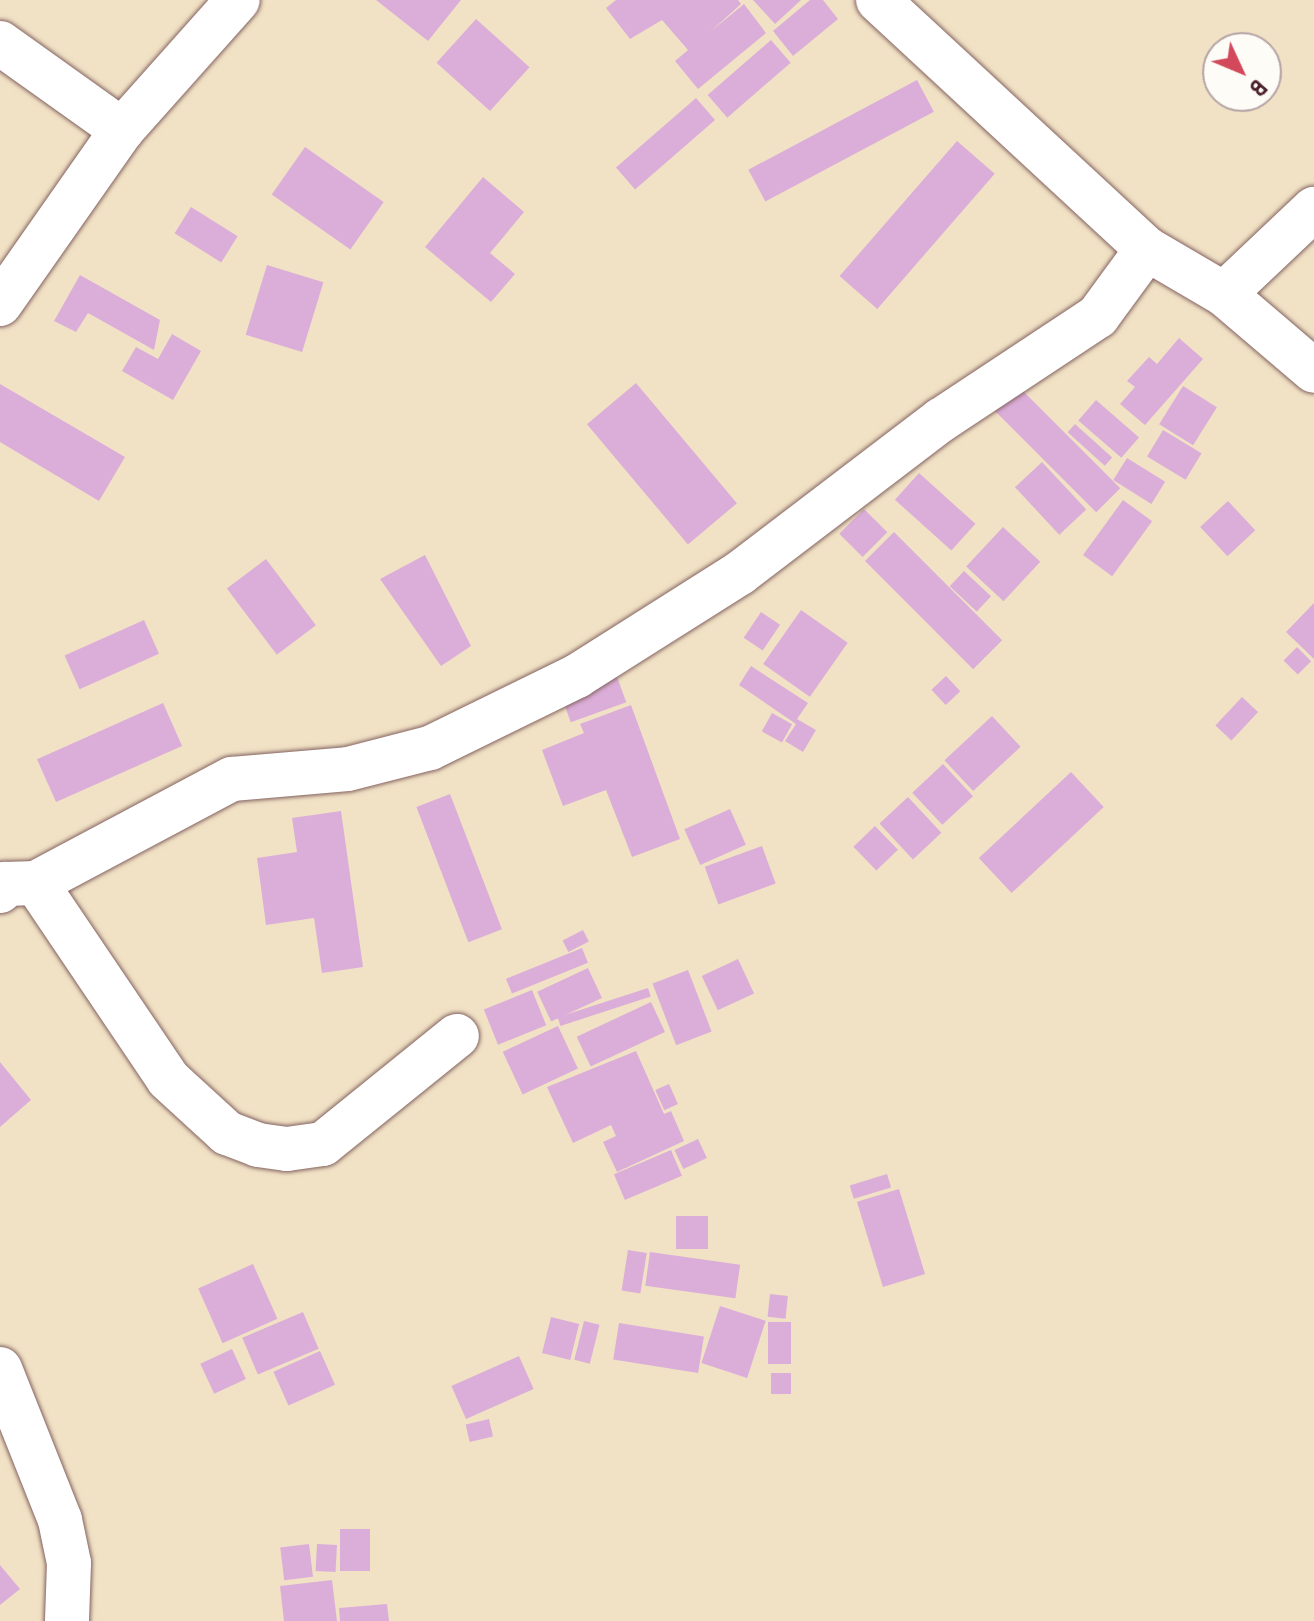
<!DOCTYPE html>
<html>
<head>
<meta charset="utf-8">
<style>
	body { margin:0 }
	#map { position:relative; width:1314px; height:1621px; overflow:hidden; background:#f1e2c5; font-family:Pangolin,sans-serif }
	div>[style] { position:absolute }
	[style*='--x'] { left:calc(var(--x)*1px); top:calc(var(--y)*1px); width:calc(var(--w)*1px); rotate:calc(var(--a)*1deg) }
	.building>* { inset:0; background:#dbaed9; transform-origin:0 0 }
	.roads { filter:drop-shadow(0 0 2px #846361) drop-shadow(0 0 2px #846361) }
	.minor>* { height:44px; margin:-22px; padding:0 22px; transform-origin:22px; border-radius:22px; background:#fff }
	span { translate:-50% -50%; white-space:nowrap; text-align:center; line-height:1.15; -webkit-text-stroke:6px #fdfcf7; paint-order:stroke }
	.north { position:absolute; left:1202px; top:32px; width:80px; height:80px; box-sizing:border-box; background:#fdfcf7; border:2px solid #b5a4a5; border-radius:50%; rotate:134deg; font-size:22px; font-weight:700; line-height:32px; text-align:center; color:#4a1f2b }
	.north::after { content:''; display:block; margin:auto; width:28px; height:36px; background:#d1495b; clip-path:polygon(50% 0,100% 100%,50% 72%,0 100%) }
</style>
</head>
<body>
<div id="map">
	<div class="building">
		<i style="clip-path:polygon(376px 0,461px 0,428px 41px)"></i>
		<i style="clip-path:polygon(616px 0,738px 0,741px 4px,710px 32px,744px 4px,766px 33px,698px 89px,675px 61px,688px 50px,662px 20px,630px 39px,606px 8px)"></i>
		<i style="clip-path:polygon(753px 0,801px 0,775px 24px)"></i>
		<i style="clip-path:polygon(810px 0,823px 0,838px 19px,793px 56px,773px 31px)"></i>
		<i style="left:476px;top:19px;width:72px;height:59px;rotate:42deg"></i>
		<i style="left:771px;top:40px;width:30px;height:84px;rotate:49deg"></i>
		<i style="left:917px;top:80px;width:36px;height:191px;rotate:62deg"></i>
		<i style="left:696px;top:98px;width:29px;height:106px;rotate:49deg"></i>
		<i style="left:957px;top:141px;width:50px;height:179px;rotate:41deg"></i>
		<i style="left:305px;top:147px;width:96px;height:58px;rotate:35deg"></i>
		<i style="clip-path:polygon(483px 177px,524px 212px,490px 253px,515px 274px,491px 302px,425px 247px)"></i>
		<i style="left:191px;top:207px;width:55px;height:31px;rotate:32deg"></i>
		<i style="left:267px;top:265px;width:59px;height:73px;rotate:17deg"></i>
		<i style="clip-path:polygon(80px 275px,160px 320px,154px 350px,88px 313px,76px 332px,54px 321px)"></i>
		<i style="clip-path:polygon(172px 334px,201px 351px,173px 400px,122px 371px,136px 347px,158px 359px)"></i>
		<i style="clip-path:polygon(1179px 338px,1203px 359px,1145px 425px,1120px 404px,1135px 387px,1127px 381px,1149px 357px,1157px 364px)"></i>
		<i style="left:636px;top:383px;width:157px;height:64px;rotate:50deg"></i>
		<i style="clip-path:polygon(0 384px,125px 457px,99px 501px,0 442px)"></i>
		<i style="left:1017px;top:385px;width:146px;height:34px;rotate:45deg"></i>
		<i style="left:1183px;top:386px;width:40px;height:45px;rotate:32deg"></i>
		<i style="left:1096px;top:400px;width:57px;height:27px;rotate:41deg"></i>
		<i style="left:1075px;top:424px;width:50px;height:11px;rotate:42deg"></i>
		<i style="left:1163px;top:430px;width:45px;height:31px;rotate:31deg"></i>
		<i style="left:1127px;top:458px;width:45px;height:26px;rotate:32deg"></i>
		<i style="left:1042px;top:462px;width:65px;height:37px;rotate:47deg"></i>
		<i style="left:919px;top:473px;width:76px;height:36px;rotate:42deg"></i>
		<i style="left:1123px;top:500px;width:36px;height:68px;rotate:36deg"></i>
		<i style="left:1228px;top:501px;width:40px;height:38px;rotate:47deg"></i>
		<i style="left:864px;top:509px;width:33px;height:35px;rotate:45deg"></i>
		<i style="left:1003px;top:527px;width:51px;height:54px;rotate:43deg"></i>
		<i style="left:894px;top:532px;width:153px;height:41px;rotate:45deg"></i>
		<i style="clip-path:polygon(425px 555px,471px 646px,441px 666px,380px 579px)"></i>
		<i style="left:266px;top:559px;width:83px;height:49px;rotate:53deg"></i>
		<i style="left:964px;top:571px;width:37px;height:21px;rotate:43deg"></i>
		<i style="clip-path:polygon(1314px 603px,1314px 659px,1286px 632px)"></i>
		<i style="left:801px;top:610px;width:57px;height:66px;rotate:35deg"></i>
		<i style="left:761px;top:612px;width:23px;height:31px;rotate:34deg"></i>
		<i style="left:144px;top:620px;width:37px;height:87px;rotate:66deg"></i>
		<i style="left:1297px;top:647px;width:20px;height:19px;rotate:45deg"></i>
		<i style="clip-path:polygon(751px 666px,808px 703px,797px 719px,816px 730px,803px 752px,785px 741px,796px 724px,739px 685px)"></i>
		<i style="left:616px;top:674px;width:30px;height:59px;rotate:70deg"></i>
		<i style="left:946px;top:676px;width:21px;height:20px;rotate:47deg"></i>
		<i style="left:1242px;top:697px;width:22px;height:39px;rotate:43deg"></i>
		<i style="left:163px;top:703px;width:47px;height:138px;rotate:66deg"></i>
		<i style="clip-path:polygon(631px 705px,680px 839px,632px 857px,606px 790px,563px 806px,542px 750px,584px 733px,580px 724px)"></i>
		<i style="left:772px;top:713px;width:23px;height:21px;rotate:29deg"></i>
		<i style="left:992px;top:716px;width:42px;height:65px;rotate:47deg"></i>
		<i style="left:943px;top:764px;width:44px;height:42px;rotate:47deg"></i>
		<i style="left:1071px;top:772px;width:48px;height:126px;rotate:47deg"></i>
		<i style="left:450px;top:794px;width:145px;height:36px;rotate:69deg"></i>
		<i style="left:908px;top:797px;width:49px;height:39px;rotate:47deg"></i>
		<i style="left:730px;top:809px;width:39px;height:50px;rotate:66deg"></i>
		<i style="clip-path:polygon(341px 811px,363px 967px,322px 973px,314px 918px,266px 925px,257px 858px,297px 852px,292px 818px)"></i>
		<i style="left:875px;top:826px;width:33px;height:30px;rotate:46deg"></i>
		<i style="left:762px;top:846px;width:40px;height:61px;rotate:70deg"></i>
		<i style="left:583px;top:930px;width:13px;height:23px;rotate:63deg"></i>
		<i style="left:582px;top:948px;width:16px;height:82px;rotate:68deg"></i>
		<i style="left:738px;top:959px;width:38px;height:40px;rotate:65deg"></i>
		<i style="left:588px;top:968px;width:33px;height:56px;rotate:65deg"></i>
		<i style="left:688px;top:970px;width:66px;height:38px;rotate:69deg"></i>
		<i style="left:648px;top:988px;width:9px;height:95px;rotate:72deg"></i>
		<i style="left:532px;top:990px;width:38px;height:52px;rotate:68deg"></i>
		<i style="left:651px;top:1002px;width:33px;height:82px;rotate:65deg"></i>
		<i style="left:558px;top:1026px;width:47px;height:61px;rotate:65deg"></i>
		<i style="clip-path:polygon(636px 1051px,664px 1114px,671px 1111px,684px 1141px,617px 1172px,603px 1142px,616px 1136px,611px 1125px,573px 1143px,547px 1087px)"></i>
		<i style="clip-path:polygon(0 1062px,31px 1100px,0 1127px)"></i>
		<i style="left:669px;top:1084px;width:22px;height:15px;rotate:66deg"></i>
		<i style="left:698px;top:1139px;width:21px;height:26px;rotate:65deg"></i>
		<i style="left:671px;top:1150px;width:28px;height:62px;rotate:67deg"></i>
		<i style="left:887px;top:1174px;width:14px;height:39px;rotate:73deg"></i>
		<i style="left:899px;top:1189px;width:89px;height:44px;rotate:73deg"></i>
		<i style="left:676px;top:1216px;width:32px;height:33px"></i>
		<i style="left:628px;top:1250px;width:19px;height:41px;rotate:9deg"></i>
		<i style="left:650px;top:1252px;width:91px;height:34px;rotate:8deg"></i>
		<i style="left:253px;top:1264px;width:60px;height:60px;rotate:66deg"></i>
		<i style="left:770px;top:1294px;width:18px;height:23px;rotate:6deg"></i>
		<i style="left:720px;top:1306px;width:48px;height:60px;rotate:18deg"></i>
		<i style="left:303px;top:1312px;width:40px;height:66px;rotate:67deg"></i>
		<i style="left:551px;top:1317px;width:29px;height:37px;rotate:14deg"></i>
		<i style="left:584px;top:1321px;width:16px;height:40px;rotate:14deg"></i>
		<i style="left:768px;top:1322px;width:23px;height:42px"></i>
		<i style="left:619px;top:1323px;width:86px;height:37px;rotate:9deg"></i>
		<i style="left:232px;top:1349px;width:33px;height:35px;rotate:65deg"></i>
		<i style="left:320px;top:1351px;width:37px;height:51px;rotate:66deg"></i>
		<i style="left:519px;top:1356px;width:36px;height:74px;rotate:66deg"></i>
		<i style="left:791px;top:1373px;width:21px;height:20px;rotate:90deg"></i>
		<i style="left:489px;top:1419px;width:18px;height:24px;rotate:77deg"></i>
		<i style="left:370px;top:1529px;width:42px;height:30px;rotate:90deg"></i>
		<i style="left:309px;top:1544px;width:33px;height:29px;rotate:83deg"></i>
		<i style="left:317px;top:1544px;width:20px;height:27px;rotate:3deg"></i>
		<i style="clip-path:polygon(0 1565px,20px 1589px,0 1605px)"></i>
		<i style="clip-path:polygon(332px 1580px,337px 1621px,284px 1621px,280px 1586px)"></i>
		<i style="clip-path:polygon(387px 1604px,389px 1621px,340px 1621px,339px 1608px)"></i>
	</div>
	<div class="roads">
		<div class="minor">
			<i style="--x:878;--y:0;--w:367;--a:42.8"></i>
			<i style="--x:1147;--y:249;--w:89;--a:30.3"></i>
			<i style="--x:1224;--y:294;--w:118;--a:40.5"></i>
			<i style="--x:0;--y:43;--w:150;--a:35.5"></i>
			<i style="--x:1224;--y:294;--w:124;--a:-43.4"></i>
			<i style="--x:0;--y:304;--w:213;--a:-55"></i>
			<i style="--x:122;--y:130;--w:174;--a:-48.3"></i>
			<i style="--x:36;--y:883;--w:236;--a:56"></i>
			<i style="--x:168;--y:1079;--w:80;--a:42.5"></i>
			<i style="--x:227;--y:1133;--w:33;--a:21"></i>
			<i style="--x:258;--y:1145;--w:29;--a:8"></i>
			<i style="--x:287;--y:1149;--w:36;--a:-8"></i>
			<i style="--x:323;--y:1144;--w:172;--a:-38.9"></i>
			<i style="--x:0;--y:891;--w:9;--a:-54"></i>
			<i style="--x:5;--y:884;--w:31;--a:-2"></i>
			<i style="--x:36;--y:883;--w:222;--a:-28"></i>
			<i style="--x:232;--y:779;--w:116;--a:-4.9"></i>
			<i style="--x:348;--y:769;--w:85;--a:-14.4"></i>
			<i style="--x:430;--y:748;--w:164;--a:-26.1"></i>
			<i style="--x:577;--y:676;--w:193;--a:-32.3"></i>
			<i style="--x:740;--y:573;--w:253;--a:-37.3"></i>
			<i style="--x:941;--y:420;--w:188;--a:-33.5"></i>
			<i style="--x:1098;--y:316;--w:83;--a:-53.8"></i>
			<i style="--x:0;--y:1369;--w:162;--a:68.3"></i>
			<i style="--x:60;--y:1520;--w:44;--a:78.2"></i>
			<i style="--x:69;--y:1563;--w:58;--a:92"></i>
		</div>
	</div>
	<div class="north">B</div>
</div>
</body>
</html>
